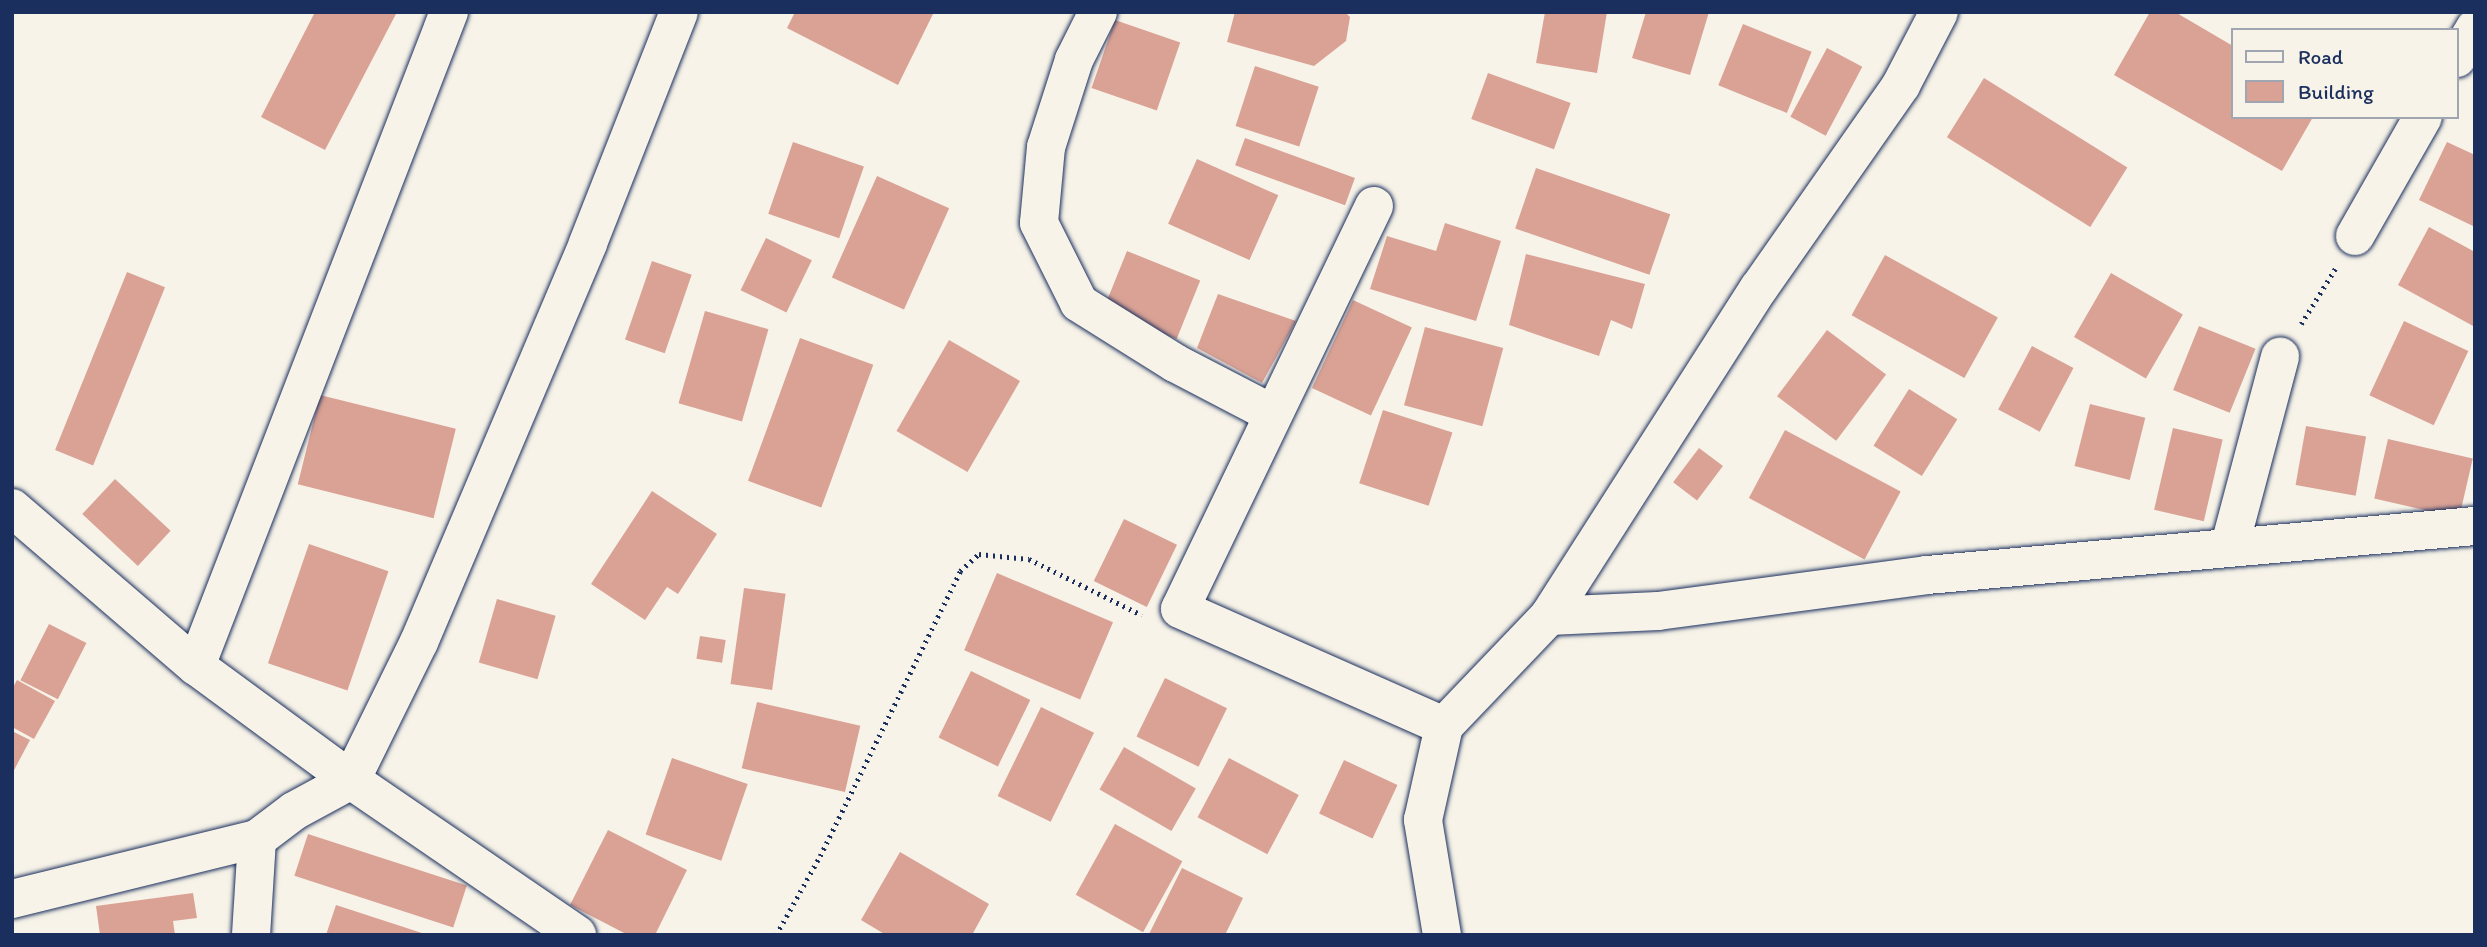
<!DOCTYPE html>
<html>
<head>
<meta charset="utf-8">
<style>
	body { margin:0 }
	#map { position:relative; width:2487px; height:947px; overflow:hidden; background:#f7f3e8; font-family:Itim,sans-serif }
	div>[style] { position:absolute }
	[style*='--x'] { left:calc(var(--x)*1px); top:calc(var(--y)*1px); width:calc(var(--w)*1px); rotate:calc(var(--a)*1deg) }
	.building>* { inset:0; background:#daa295; transform-origin:0 0 }
	.path>* { height:4.5px; margin-top:-2.25px; transform-origin:0; background:repeating-linear-gradient(90deg,#1b2f5e 0 2px,transparent 0 7px) }
	.roads { filter:drop-shadow(0 0 2px #1b2f5e) drop-shadow(0 0 2px #1b2f5e) }
	.minor>* { height:38px; margin:-19px; padding:0 19px; transform-origin:19px; border-radius:19px; background:#f7f3e8 }
	span { translate:-50% -50%; white-space:nowrap; text-align:center; line-height:1.15; -webkit-text-stroke:6px #f7f3e8; paint-order:stroke }
	.frame { position:absolute; inset:0; border:14px solid #1b2f5e; pointer-events:none }
	.legend { position:absolute; left:2231px; top:28px; width:228px; height:91px; box-sizing:border-box; background:#f7f3e8; border:2px solid #9fa5b1; margin:0; padding:9px 12px; list-style:none; font-size:21px; color:#1b2f5e }
	.legend li { display:flex; align-items:center; gap:14px; height:35px }
	.legend b { width:35px; border:2px solid #9fa5b1 }
</style>
</head>
<body>
<div id="map">
	<div class="building">
		<i style="clip-path:polygon(315px 12px,397px 12px,325px 150px,261px 117px)"></i>
		<i style="clip-path:polygon(795px 12px,934px 12px,898px 85px,787px 28px)"></i>
		<i style="clip-path:polygon(1235px 12px,1345px 12px,1350px 17px,1346px 41px,1314px 66px,1227px 42px)"></i>
		<i style="clip-path:polygon(1545px 12px,1607px 12px,1597px 73px,1536px 63px)"></i>
		<i style="clip-path:polygon(1646px 12px,1709px 12px,1690px 75px,1632px 58px)"></i>
		<i style="clip-path:polygon(2150px 12px,2175px 12px,2233px 46px,2233px 117px,2313px 117px,2282px 171px,2114px 75px)"></i>
		<i style="left:1115px;top:20px;width:69px;height:72px;rotate:19deg"></i>
		<i style="left:1743px;top:24px;width:74px;height:66px;rotate:22deg"></i>
		<i style="left:1827px;top:48px;width:40px;height:78px;rotate:28deg"></i>
		<i style="left:1255px;top:66px;width:67px;height:63px;rotate:18deg"></i>
		<i style="left:1488px;top:73px;width:88px;height:49px;rotate:20deg"></i>
		<i style="left:1984px;top:78px;width:169px;height:70px;rotate:32deg"></i>
		<i style="left:1245px;top:138px;width:117px;height:29px;rotate:20deg"></i>
		<i style="left:793px;top:142px;width:75px;height:76px;rotate:19deg"></i>
		<i style="clip-path:polygon(2447px 142px,2475px 155px,2473px 226px,2419px 200px)"></i>
		<i style="left:1197px;top:159px;width:89px;height:71px;rotate:24deg"></i>
		<i style="left:1536px;top:168px;width:142px;height:64px;rotate:19deg"></i>
		<i style="left:877px;top:176px;width:79px;height:111px;rotate:24deg"></i>
		<i style="clip-path:polygon(1445px 223px,1501px 241px,1476px 321px,1370px 289px,1387px 236px,1436px 251px)"></i>
		<i style="clip-path:polygon(2429px 227px,2475px 252px,2475px 327px,2398px 285px)"></i>
		<i style="left:766px;top:238px;width:51px;height:58px;rotate:26deg"></i>
		<i style="left:1127px;top:251px;width:79px;height:63px;rotate:22deg"></i>
		<i style="clip-path:polygon(1526px 254px,1645px 284px,1632px 329px,1611px 320px,1599px 356px,1509px 325px)"></i>
		<i style="left:1885px;top:255px;width:129px;height:69px;rotate:29deg"></i>
		<i style="left:652px;top:261px;width:42px;height:83px;rotate:19deg"></i>
		<i style="left:127px;top:272px;width:41px;height:192px;rotate:22deg"></i>
		<i style="left:2111px;top:273px;width:83px;height:74px;rotate:30deg"></i>
		<i style="clip-path:polygon(1218px 294px,1296px 321px,1262px 383px,1197px 348px)"></i>
		<i style="left:1353px;top:300px;width:65px;height:97px;rotate:25deg"></i>
		<i style="left:705px;top:311px;width:66px;height:96px;rotate:16deg"></i>
		<i style="left:2404px;top:321px;width:71px;height:82px;rotate:25deg"></i>
		<i style="left:2199px;top:326px;width:61px;height:69px;rotate:22deg"></i>
		<i style="left:1425px;top:327px;width:81px;height:81px;rotate:15deg"></i>
		<i style="left:1827px;top:330px;width:74px;height:83px;rotate:37deg"></i>
		<i style="left:800px;top:338px;width:78px;height:152px;rotate:20deg"></i>
		<i style="left:949px;top:340px;width:82px;height:105px;rotate:30deg"></i>
		<i style="left:2032px;top:346px;width:47px;height:72px;rotate:28deg"></i>
		<i style="left:1909px;top:389px;width:57px;height:67px;rotate:32deg"></i>
		<i style="left:320px;top:395px;width:140px;height:92px;rotate:14deg"></i>
		<i style="left:2090px;top:404px;width:57px;height:64px;rotate:14deg"></i>
		<i style="left:1383px;top:410px;width:73px;height:77px;rotate:18deg"></i>
		<i style="left:2306px;top:426px;width:61px;height:60px;rotate:10deg"></i>
		<i style="left:2173px;top:428px;width:51px;height:84px;rotate:13deg"></i>
		<i style="left:1785px;top:430px;width:131px;height:77px;rotate:28deg"></i>
		<i style="left:2388px;top:439px;width:87px;height:61px;rotate:13deg"></i>
		<i style="left:1699px;top:448px;width:30px;height:43px;rotate:37deg"></i>
		<i style="left:115px;top:479px;width:76px;height:48px;rotate:43deg"></i>
		<i style="clip-path:polygon(652px 491px,717px 534px,678px 594px,667px 587px,645px 620px,591px 584px)"></i>
		<i style="left:1124px;top:519px;width:59px;height:69px;rotate:26deg"></i>
		<i style="left:309px;top:544px;width:84px;height:126px;rotate:19deg"></i>
		<i style="left:997px;top:573px;width:126px;height:84px;rotate:23deg"></i>
		<i style="left:744px;top:588px;width:42px;height:97px;rotate:8deg"></i>
		<i style="left:497px;top:599px;width:61px;height:66px;rotate:16deg"></i>
		<i style="left:49px;top:624px;width:42px;height:63px;rotate:27deg"></i>
		<i style="left:700px;top:636px;width:26px;height:23px;rotate:9deg"></i>
		<i style="left:971px;top:671px;width:66px;height:74px;rotate:26deg"></i>
		<i style="left:1165px;top:678px;width:69px;height:65px;rotate:26deg"></i>
		<i style="clip-path:polygon(17px 680px,55px 701px,34px 739px,12px 727px,12px 689px)"></i>
		<i style="left:757px;top:702px;width:106px;height:68px;rotate:13deg"></i>
		<i style="left:1041px;top:707px;width:59px;height:99px;rotate:26deg"></i>
		<i style="clip-path:polygon(12px 731px,30px 740px,12px 774px)"></i>
		<i style="left:1124px;top:747px;width:83px;height:49px;rotate:30deg"></i>
		<i style="left:672px;top:758px;width:80px;height:81px;rotate:19deg"></i>
		<i style="left:1229px;top:758px;width:79px;height:67px;rotate:28deg"></i>
		<i style="left:1344px;top:760px;width:59px;height:59px;rotate:25deg"></i>
		<i style="left:1115px;top:824px;width:77px;height:81px;rotate:29deg"></i>
		<i style="clip-path:polygon(608px 830px,687px 870px,655px 935px,628px 935px,570px 905px)"></i>
		<i style="left:308px;top:834px;width:167px;height:44px;rotate:18deg"></i>
		<i style="clip-path:polygon(900px 852px,989px 904px,972px 935px,886px 935px,861px 920px)"></i>
		<i style="clip-path:polygon(1182px 868px,1243px 898px,1225px 935px,1149px 934px)"></i>
		<i style="clip-path:polygon(193px 893px,197px 918px,173px 921px,175px 935px,100px 935px,96px 906px)"></i>
		<i style="clip-path:polygon(336px 905px,425px 934px,425px 935px,326px 935px)"></i>
	</div>
	<div class="path">
		<i style="--x:2301;--y:324;--w:65;--a:-58.3"></i>
		<i style="--x:776;--y:935;--w:90;--a:-60.9"></i>
		<i style="--x:820;--y:856;--w:318;--a:-63.8"></i>
		<i style="--x:960;--y:571;--w:25;--a:-42"></i>
		<i style="--x:979;--y:554;--w:50;--a:5.7"></i>
		<i style="--x:1029;--y:559;--w:126;--a:26.4"></i>
	</div>
	<div class="roads">
		<div class="minor">
			<i style="--x:1098;--y:12;--w:54;--a:116.6"></i>
			<i style="--x:1074;--y:60;--w:91;--a:107.8"></i>
			<i style="--x:1046;--y:147;--w:76;--a:95.3"></i>
			<i style="--x:1039;--y:223;--w:89;--a:63.4"></i>
			<i style="--x:1079;--y:303;--w:113;--a:32"></i>
			<i style="--x:1175;--y:363;--w:108;--a:27.5"></i>
			<i style="--x:2457;--y:58;--w:35;--a:-59"></i>
			<i style="--x:1374;--y:206;--w:447;--a:115.7"></i>
			<i style="--x:1180;--y:609;--w:289;--a:23.9"></i>
			<i style="--x:2355;--y:236;--w:137;--a:-60.3"></i>
			<i style="--x:12;--y:508;--w:243;--a:40.7"></i>
			<i style="--x:196;--y:666;--w:192;--a:36.3"></i>
			<i style="--x:351;--y:780;--w:274;--a:34.4"></i>
			<i style="--x:2230;--y:545;--w:195;--a:-75.1"></i>
			<i style="--x:1549;--y:616;--w:109;--a:-2.6"></i>
			<i style="--x:1658;--y:611;--w:271;--a:-7.6"></i>
			<i style="--x:1927;--y:575;--w:550;--a:-5.11"></i>
			<i style="--x:196;--y:666;--w:701;--a:-68.85"></i>
			<i style="--x:12;--y:899;--w:252;--a:-13.8"></i>
			<i style="--x:257;--y:839;--w:46;--a:-37.1"></i>
			<i style="--x:294;--y:811;--w:65;--a:-28.5"></i>
			<i style="--x:351;--y:780;--w:154;--a:-63.8"></i>
			<i style="--x:419;--y:642;--w:433;--a:-67"></i>
			<i style="--x:588;--y:243;--w:248;--a:-68.5"></i>
			<i style="--x:251;--y:935;--w:96;--a:-86.4"></i>
			<i style="--x:1442;--y:935;--w:117;--a:-99.4"></i>
			<i style="--x:1423;--y:820;--w:96;--a:-77.4"></i>
			<i style="--x:1444;--y:726;--w:152;--a:-46.3"></i>
			<i style="--x:1549;--y:616;--w:389;--a:-57.4"></i>
			<i style="--x:1759;--y:288;--w:248;--a:-55"></i>
			<i style="--x:1901;--y:85;--w:82;--a:-62.5"></i>
		</div>
	</div>
	<div class="frame"></div>
	<ul class="legend">
	<li><b style="height:9px;background:#f7f3e8"></b>Road</li>
	<li><b style="height:19px;background:#daa295"></b>Building</li>
	</ul>
</div>
</body>
</html>
